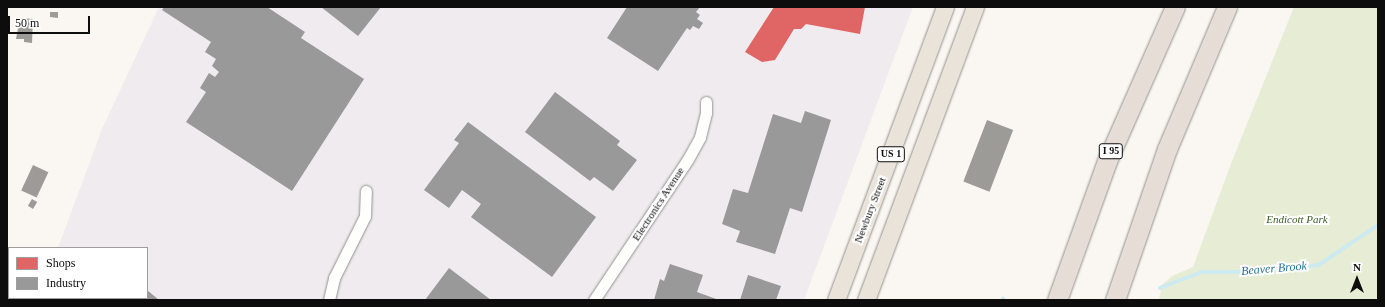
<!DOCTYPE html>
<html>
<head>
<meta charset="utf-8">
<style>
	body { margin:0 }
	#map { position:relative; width:1385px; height:307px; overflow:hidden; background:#faf7f2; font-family:Georgia,serif }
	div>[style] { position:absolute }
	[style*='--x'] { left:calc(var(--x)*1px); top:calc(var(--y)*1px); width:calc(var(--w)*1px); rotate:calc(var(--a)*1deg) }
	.industrial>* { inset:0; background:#f0ebee }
	.green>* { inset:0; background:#e7edd4 }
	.shops>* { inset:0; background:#e06666 }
	.industry>* { inset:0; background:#999 }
	.stream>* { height:3.5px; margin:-1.75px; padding:0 1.75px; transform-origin:1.75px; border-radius:1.75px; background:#cceaf0 }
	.building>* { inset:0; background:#9d9b98; transform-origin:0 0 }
	.roads { filter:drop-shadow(0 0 1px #949290) drop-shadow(0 0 1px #949290) }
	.street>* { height:11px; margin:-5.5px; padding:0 5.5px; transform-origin:5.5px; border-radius:5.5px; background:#fefefd }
	.primary>* { height:17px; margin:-8.5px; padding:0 8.5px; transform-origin:8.5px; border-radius:8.5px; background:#eae3da }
	.highway>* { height:19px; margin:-9.5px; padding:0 9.5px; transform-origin:9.5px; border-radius:9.5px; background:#e7ddd7 }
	span { translate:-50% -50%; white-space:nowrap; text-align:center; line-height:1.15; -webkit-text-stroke:4px #fff; paint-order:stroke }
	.shield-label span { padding:1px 3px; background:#fff; border:1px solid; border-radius:3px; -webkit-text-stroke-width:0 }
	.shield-label { font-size:10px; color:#0d0d0d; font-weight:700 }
	.street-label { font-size:11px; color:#0d0d0d }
	.park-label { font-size:11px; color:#3a5d25; font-style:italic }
	.water-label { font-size:12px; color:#257391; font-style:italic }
	.frame { position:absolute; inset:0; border:8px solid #0d0d0d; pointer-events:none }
	.legend { position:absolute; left:8px; top:247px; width:140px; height:52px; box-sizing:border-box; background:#fff; border:1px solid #9e9e9e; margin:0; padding:5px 7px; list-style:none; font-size:12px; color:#0d0d0d }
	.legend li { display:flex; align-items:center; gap:8px; height:20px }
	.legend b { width:20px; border:1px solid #9e9e9e }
	.north { position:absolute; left:1337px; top:259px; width:40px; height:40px; -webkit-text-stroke:3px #fff; paint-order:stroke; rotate:0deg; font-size:11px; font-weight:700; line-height:16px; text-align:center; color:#0d0d0d }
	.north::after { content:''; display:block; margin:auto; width:14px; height:18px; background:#0d0d0d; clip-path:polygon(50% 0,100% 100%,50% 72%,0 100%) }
	.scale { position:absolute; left:8px; top:16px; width:82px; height:18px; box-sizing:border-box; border:2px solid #0d0d0d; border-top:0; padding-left:5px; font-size:12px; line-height:14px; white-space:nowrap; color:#0d0d0d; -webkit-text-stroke:3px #fff; paint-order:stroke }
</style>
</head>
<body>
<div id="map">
	<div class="industrial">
		<i style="clip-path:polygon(159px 7px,913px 7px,804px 300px,33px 300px,34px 298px,147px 298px,147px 248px,58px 248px,102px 129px)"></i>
	</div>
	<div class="green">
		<i style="clip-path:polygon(1294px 7px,1378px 7px,1378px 300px,1159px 300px,1162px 285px,1172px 276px,1193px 267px,1232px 161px)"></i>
	</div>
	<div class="shops">
		<i style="clip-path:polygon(774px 7px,865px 7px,860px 34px,806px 24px,801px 29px,794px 29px,775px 60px,762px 62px,745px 52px)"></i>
	</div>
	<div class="industry">
		<i style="clip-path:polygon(164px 7px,267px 7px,305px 32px,301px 38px,364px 79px,292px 191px,186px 122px,206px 92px,200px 88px,209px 73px,215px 77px,219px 72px,212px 66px,216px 59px,205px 52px,211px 42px,162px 10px)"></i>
		<i style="clip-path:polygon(321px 7px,381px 7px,358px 36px)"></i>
		<i style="clip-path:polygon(627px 7px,700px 7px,696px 12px,700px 15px,697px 19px,703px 23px,699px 29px,693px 26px,690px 30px,687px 28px,658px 71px,607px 38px)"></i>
		<i style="clip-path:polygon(555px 92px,620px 141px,617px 145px,637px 160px,613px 191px,594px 177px,590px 181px,525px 132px)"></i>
		<i style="clip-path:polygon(805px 111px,831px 120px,802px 212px,790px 208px,775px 254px,736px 242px,740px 231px,722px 224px,733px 189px,748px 193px,773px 114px,801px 123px)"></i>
		<i style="clip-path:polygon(468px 122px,596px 217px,552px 277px,471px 217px,481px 204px,462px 190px,449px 208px,424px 190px,459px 143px,454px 140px)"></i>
		<i style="clip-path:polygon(670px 264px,703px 275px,697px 292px,719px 300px,654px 300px,660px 279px,664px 281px)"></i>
		<i style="clip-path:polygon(449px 268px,491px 300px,425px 300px)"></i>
		<i style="clip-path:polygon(748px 275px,781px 286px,776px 300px,740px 300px)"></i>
		<i style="clip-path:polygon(147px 290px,159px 300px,69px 300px,66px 298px,147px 298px)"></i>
	</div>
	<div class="stream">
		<i style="--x:1160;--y:288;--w:45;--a:-20.9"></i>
		<i style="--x:1202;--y:272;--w:45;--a:0"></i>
		<i style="--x:1247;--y:272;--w:72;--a:-5.6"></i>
		<i style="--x:1319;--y:265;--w:71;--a:-34.1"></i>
		<i style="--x:1003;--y:300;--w:1;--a:-90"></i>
	</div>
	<div class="building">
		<i style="clip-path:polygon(50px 12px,58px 12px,58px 18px,50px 17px)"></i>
		<i style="clip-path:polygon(20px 18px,33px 19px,32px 43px,24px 42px,24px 39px,16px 39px)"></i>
		<i style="left:987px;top:120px;width:28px;height:66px;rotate:21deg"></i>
		<i style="left:33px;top:165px;width:17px;height:28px;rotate:25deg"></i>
		<i style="left:32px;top:199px;width:6px;height:8px;rotate:31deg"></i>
	</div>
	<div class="roads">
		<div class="street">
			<i style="--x:329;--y:300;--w:23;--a:-77"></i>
			<i style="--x:334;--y:278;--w:69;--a:-63.4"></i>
			<i style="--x:365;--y:216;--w:25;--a:-88"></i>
			<i style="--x:594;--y:300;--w:169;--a:-56.3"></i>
			<i style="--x:688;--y:159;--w:25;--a:-61"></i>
			<i style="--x:700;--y:137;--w:25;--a:-76"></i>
			<i style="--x:706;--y:113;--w:11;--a:-90"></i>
		</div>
		<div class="primary">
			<i style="--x:836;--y:300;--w:313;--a:-69.6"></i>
			<i style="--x:866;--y:300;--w:313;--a:-69.6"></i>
		</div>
		<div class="highway">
			<i style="--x:1057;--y:300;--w:148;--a:-70.2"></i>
			<i style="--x:1107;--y:161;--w:168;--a:-66.2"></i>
			<i style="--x:1115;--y:300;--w:160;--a:-71"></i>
			<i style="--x:1167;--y:149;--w:154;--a:-67.1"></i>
		</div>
	</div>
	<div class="shield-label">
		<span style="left:1111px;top:151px">I 95</span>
		<span style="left:891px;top:154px">US 1</span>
	</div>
	<div class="street-label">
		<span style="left:658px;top:204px;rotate:-57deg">Electronics Avenue</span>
		<span style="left:870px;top:210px;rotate:-69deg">Newbury Street</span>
	</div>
	<div class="park-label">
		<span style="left:1297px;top:219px">Endicott Park</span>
	</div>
	<div class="water-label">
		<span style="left:1274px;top:269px;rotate:-5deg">Beaver Brook</span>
	</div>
	<div class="frame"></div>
	<ul class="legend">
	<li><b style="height:11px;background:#e06666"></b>Shops</li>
	<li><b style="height:11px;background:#999"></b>Industry</li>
	</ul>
	<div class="north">N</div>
	<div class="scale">50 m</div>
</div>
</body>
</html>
